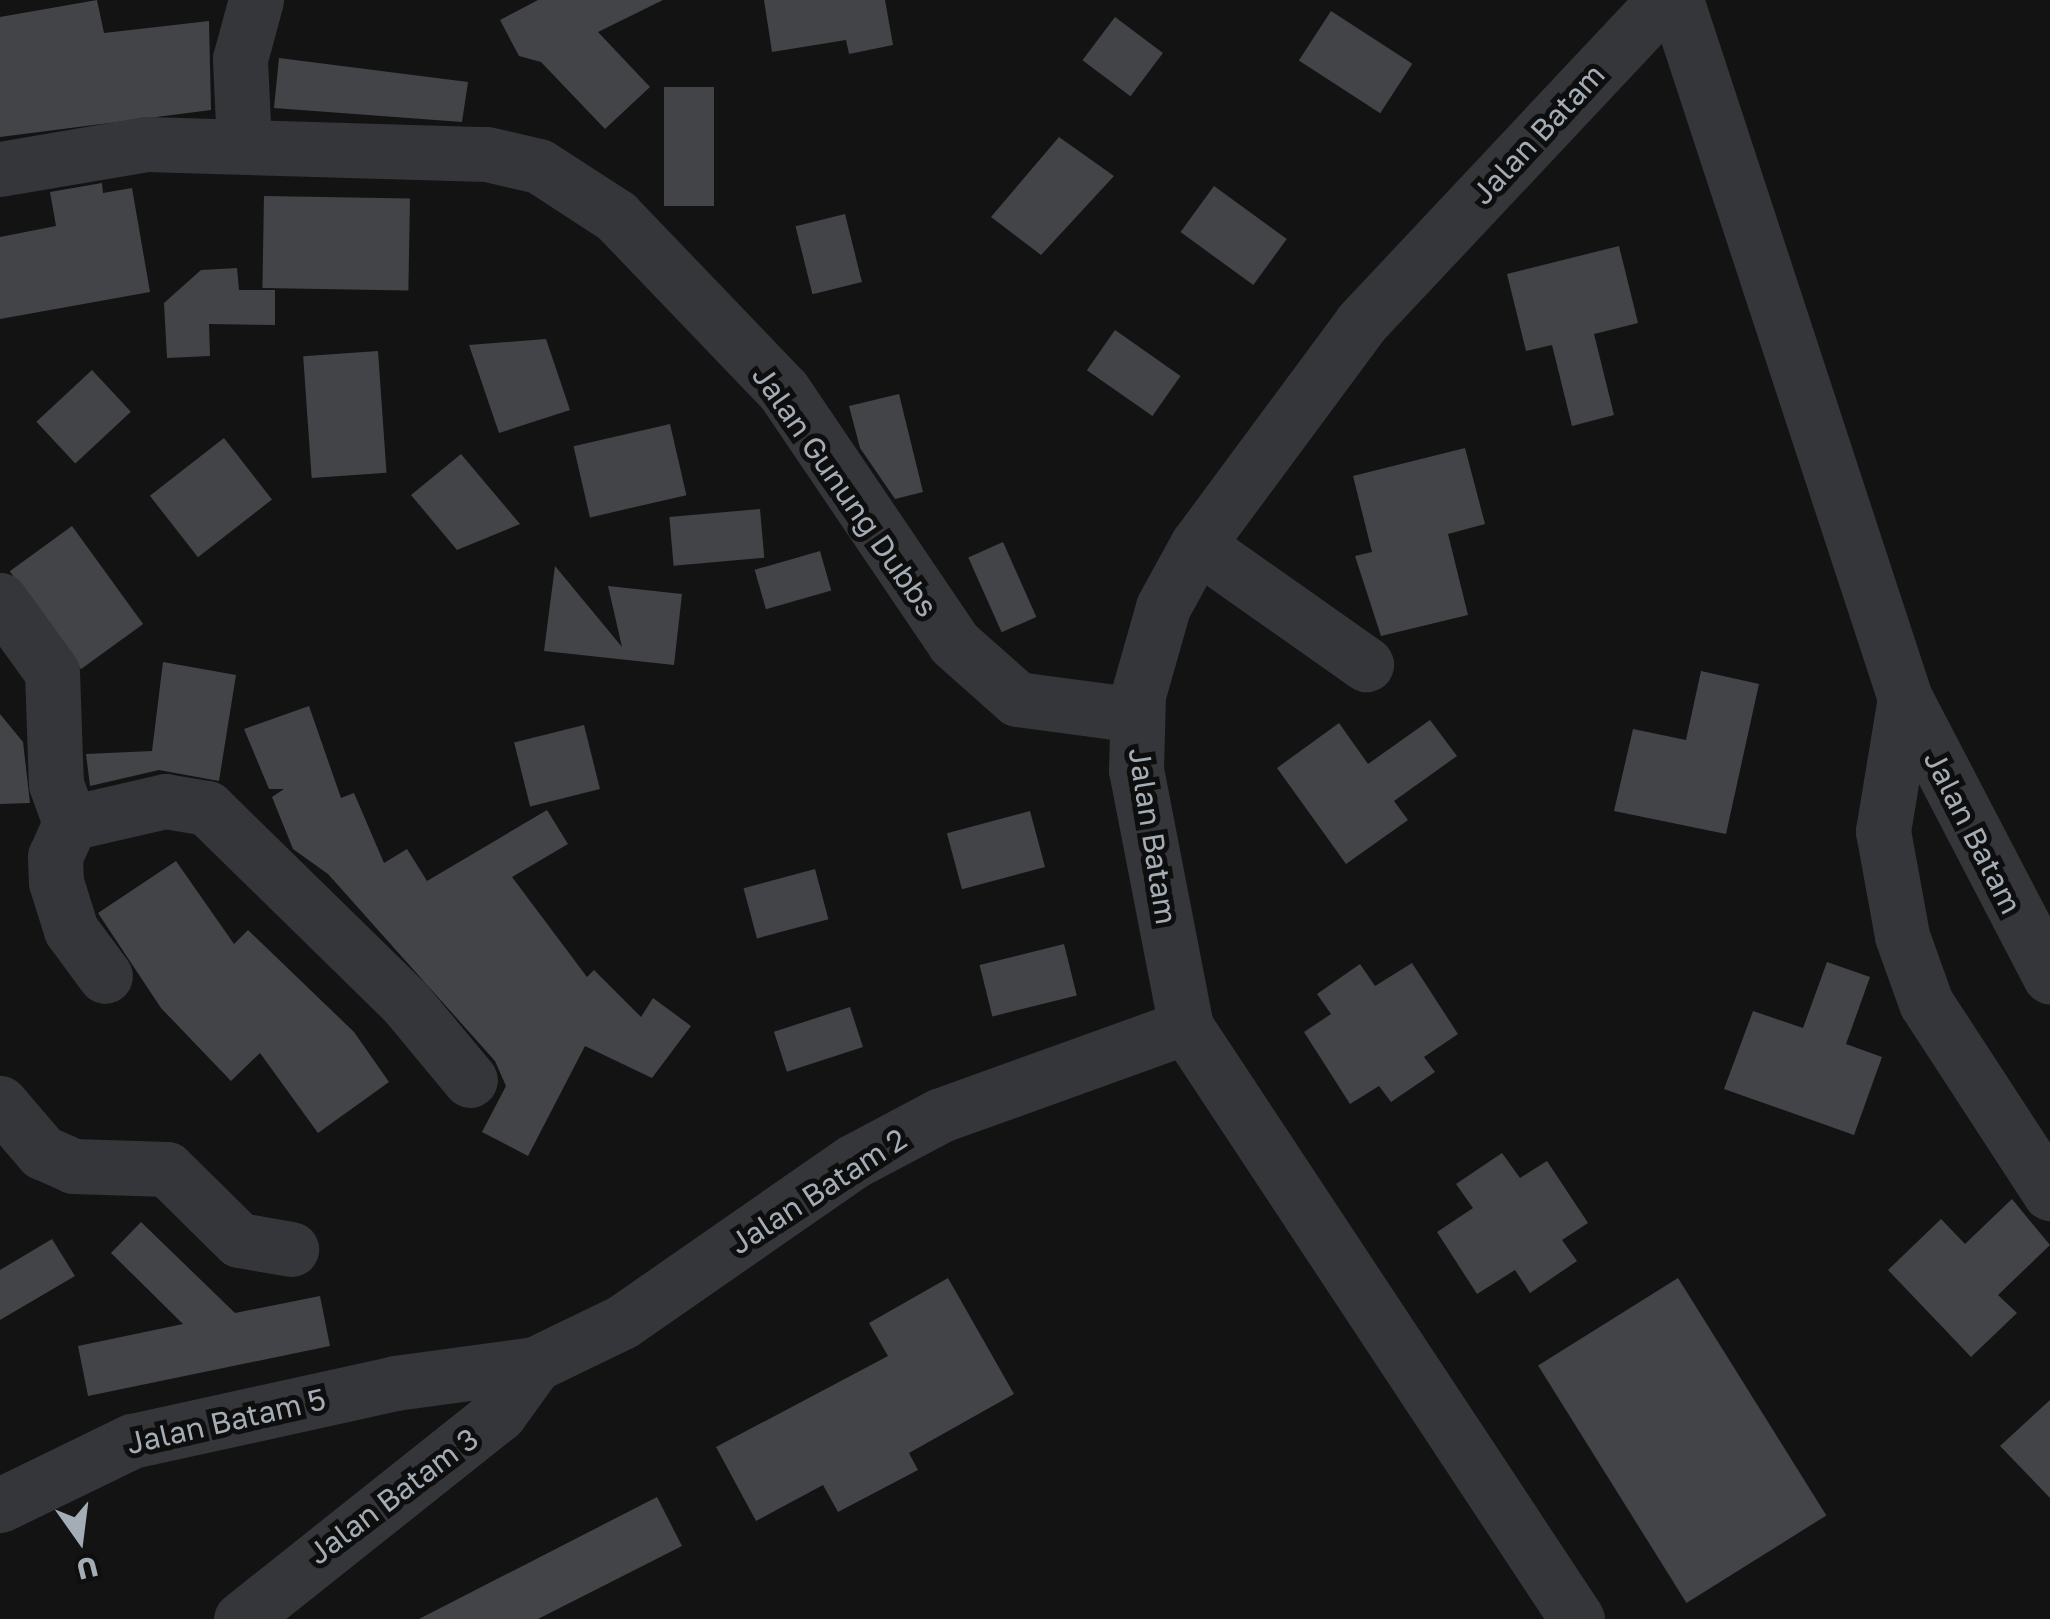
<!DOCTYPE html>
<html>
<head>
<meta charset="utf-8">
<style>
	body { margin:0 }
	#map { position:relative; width:2050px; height:1619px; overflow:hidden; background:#131314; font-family:"Golos Text",sans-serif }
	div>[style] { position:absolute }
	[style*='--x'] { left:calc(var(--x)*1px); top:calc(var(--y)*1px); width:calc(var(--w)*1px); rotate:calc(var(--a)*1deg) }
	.building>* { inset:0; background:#424448; transform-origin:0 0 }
	.minor>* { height:55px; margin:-27.5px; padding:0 27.5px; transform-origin:27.5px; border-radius:27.5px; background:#343639 }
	span { translate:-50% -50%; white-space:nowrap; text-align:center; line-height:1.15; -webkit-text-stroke:10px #0e0e0f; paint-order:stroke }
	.street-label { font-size:30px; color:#a4adb5 }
	.north { position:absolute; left:30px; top:1489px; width:100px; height:100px; -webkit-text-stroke:8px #0e0e0f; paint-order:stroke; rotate:166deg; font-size:28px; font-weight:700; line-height:40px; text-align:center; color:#a4adb5 }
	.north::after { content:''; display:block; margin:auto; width:35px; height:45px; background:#a4adb5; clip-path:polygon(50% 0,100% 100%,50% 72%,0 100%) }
</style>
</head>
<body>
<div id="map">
	<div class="building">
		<i style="clip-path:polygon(97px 0,104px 33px,209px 21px,211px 110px,0 137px,0 17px)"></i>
		<i style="clip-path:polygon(538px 0,663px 0,598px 32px,650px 87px,605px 129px,541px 62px,519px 56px,500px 20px)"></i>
		<i style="clip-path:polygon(764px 0,885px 0,893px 45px,849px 54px,846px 40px,772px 52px)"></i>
		<i style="left:1331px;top:11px;width:97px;height:59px;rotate:33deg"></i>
		<i style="left:1115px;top:17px;width:60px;height:54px;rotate:37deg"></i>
		<i style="clip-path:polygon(279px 58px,468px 82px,462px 122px,274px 108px)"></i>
		<i style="left:664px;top:87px;width:50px;height:119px"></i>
		<i style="clip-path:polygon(1059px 137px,1114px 176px,1041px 255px,991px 217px)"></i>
		<i style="clip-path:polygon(102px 183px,103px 193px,132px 188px,150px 292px,0 319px,0 237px,56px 226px,50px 192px)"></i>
		<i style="left:1214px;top:186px;width:90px;height:57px;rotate:36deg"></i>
		<i style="left:264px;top:196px;width:146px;height:92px;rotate:1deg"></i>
		<i style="left:845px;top:214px;width:70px;height:51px;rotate:76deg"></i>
		<i style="clip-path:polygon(1619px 246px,1638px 323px,1594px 334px,1614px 415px,1572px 426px,1552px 345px,1526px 351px,1507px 274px)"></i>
		<i style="clip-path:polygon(237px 268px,239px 290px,275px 290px,275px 325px,209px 324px,210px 356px,167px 358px,164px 303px,201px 270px)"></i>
		<i style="left:1115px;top:330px;width:80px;height:49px;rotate:35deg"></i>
		<i style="clip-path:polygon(546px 339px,570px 410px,499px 433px,469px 345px)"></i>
		<i style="left:378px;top:351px;width:122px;height:75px;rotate:86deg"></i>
		<i style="left:92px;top:370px;width:57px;height:76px;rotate:47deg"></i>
		<i style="clip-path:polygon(899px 394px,923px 492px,895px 499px,860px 448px,849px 406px)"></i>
		<i style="left:670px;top:424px;width:73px;height:99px;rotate:77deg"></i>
		<i style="left:224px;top:438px;width:78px;height:94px;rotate:52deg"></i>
		<i style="clip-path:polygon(1465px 448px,1485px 524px,1448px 534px,1468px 615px,1381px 636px,1355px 556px,1372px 552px,1353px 476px)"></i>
		<i style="clip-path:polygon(461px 454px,520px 524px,457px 550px,411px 495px)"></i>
		<i style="left:760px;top:509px;width:49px;height:91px;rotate:85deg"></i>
		<i style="left:72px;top:526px;width:121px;height:77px;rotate:54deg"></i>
		<i style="left:1003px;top:542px;width:82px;height:38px;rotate:66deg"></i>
		<i style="left:820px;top:551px;width:41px;height:68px;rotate:74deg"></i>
		<i style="clip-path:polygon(555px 566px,622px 647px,608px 586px,682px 594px,674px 665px,544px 651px)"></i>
		<i style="clip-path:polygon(163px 662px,236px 675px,219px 781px,159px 770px,90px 786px,86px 754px,152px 751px)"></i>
		<i style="clip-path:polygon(1701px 671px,1759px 684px,1726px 834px,1614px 811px,1633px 729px,1686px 740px)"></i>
		<i style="clip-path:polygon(309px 706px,341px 798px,354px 793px,384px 863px,407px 849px,427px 881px,547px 810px,568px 844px,512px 877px,587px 977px,594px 970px,641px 1017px,653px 998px,691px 1026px,652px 1078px,585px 1046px,528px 1156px,482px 1132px,506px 1086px,495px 1061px,328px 874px,293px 849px,272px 797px,284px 789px,269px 789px,244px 729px)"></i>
		<i style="clip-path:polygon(0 714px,23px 742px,30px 803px,0 804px)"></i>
		<i style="clip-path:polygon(1430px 720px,1457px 756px,1394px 801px,1408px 820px,1346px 864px,1277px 768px,1339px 723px,1368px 764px)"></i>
		<i style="left:584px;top:725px;width:66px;height:72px;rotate:76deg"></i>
		<i style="left:1030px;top:811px;width:58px;height:86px;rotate:75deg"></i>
		<i style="clip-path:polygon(176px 861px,234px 944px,248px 930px,354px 1032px,389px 1082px,318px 1133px,260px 1053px,231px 1081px,161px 1008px,98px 913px)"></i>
		<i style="left:815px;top:869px;width:52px;height:74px;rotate:75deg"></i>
		<i style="left:1064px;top:944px;width:53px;height:87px;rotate:76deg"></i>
		<i style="clip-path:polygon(1827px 962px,1870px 977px,1846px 1044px,1882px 1057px,1854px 1135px,1724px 1089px,1753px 1011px,1803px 1028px)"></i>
		<i style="clip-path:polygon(1412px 963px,1458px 1034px,1424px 1057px,1435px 1072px,1391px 1102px,1379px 1086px,1350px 1104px,1304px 1032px,1331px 1014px,1317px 994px,1360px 964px,1375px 986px)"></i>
		<i style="left:850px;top:1007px;width:42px;height:80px;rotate:72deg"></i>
		<i style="clip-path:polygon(1502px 1153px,1520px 1178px,1547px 1161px,1588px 1223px,1562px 1240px,1577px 1261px,1530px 1293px,1515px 1270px,1477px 1294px,1437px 1232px,1473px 1208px,1456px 1184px)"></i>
		<i style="clip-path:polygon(2012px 1199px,2050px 1245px,1998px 1295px,2017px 1313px,1971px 1357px,1888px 1270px,1941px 1219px,1965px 1244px)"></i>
		<i style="clip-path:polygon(141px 1222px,235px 1313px,320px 1296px,330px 1346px,88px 1396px,78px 1346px,183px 1324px,111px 1253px)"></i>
		<i style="clip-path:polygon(52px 1239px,75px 1276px,0 1320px,0 1270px)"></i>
		<i style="clip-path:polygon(948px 1278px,1014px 1394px,909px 1453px,918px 1470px,838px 1512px,823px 1485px,756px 1521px,716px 1447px,888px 1356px,869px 1323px)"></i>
		<i style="left:1678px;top:1278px;width:280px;height:165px;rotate:58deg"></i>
		<i style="clip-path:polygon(2050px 1400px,2050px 1498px,2000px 1446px)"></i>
		<i style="clip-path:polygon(657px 1497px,682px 1546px,538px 1619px,419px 1619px)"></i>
	</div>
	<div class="minor">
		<i style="--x:1676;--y:0;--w:735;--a:71.84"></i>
		<i style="--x:1905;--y:698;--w:314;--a:62.5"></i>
		<i style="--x:244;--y:145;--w:86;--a:-92.7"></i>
		<i style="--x:240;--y:59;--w:61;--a:-74.8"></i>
		<i style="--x:0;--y:169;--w:148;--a:-9.7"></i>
		<i style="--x:146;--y:144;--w:341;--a:1.7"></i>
		<i style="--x:487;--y:154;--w:53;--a:13"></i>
		<i style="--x:539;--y:166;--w:92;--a:33"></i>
		<i style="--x:616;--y:216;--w:241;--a:46.2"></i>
		<i style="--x:783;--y:390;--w:305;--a:55.9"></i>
		<i style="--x:954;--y:643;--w:84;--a:41.6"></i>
		<i style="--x:1017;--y:699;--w:121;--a:7.6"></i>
		<i style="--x:1197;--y:545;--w:207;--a:35.2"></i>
		<i style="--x:0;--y:600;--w:89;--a:54.2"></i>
		<i style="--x:52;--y:672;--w:112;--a:88"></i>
		<i style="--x:56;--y:784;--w:41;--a:70.3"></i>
		<i style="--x:70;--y:823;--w:36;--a:114"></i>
		<i style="--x:55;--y:856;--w:26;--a:88"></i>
		<i style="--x:56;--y:882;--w:50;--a:72.6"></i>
		<i style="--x:71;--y:930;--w:57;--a:53.5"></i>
		<i style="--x:1905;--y:698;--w:135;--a:99.4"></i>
		<i style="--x:1883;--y:831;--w:107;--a:79.7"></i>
		<i style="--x:1902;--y:936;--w:71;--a:70.3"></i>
		<i style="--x:1926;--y:1003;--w:227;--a:56.9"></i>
		<i style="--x:70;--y:823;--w:98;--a:-13"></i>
		<i style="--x:165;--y:801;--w:43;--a:9.5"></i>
		<i style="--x:207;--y:808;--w:279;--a:44.4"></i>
		<i style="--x:406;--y:1003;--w:100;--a:50.3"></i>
		<i style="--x:0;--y:1103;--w:65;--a:49.4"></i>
		<i style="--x:42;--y:1152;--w:34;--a:24"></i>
		<i style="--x:73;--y:1166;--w:94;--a:1.8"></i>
		<i style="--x:167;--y:1169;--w:101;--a:44.6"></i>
		<i style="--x:239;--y:1240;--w:53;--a:9.8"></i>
		<i style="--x:0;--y:1505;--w:147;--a:-25.9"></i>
		<i style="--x:132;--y:1441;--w:269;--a:-12.4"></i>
		<i style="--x:395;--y:1383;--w:141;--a:-7.7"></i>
		<i style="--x:535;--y:1364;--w:97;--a:-25.8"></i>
		<i style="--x:622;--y:1322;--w:282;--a:-34.8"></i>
		<i style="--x:854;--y:1161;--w:98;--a:-27.9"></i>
		<i style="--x:941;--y:1115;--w:260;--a:-19.8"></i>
		<i style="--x:241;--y:1619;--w:330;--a:-38.5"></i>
		<i style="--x:499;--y:1414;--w:62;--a:-54.2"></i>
		<i style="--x:1577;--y:1619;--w:709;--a:-123.44"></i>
		<i style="--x:1186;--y:1027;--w:262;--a:-101"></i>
		<i style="--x:1136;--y:770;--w:75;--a:-88.5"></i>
		<i style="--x:1138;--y:695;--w:91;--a:-74.1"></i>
		<i style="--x:1163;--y:607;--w:71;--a:-61.3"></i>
		<i style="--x:1197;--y:545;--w:276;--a:-53.5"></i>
		<i style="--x:1361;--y:323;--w:443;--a:-46.8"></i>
	</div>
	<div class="street-label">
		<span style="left:1538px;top:134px;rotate:-47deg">Jalan Batam</span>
		<span style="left:845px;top:491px;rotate:55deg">Jalan Gunung Dubbs</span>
		<span style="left:1973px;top:832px;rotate:63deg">Jalan Batam</span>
		<span style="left:1153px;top:836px;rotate:81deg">Jalan Batam</span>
		<span style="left:818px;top:1191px;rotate:-33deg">Jalan Batam 2</span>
		<span style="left:226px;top:1421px;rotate:-13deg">Jalan Batam 5</span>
		<span style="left:393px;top:1496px;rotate:-37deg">Jalan Batam 3</span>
	</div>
	<div class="north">U</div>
</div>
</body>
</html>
